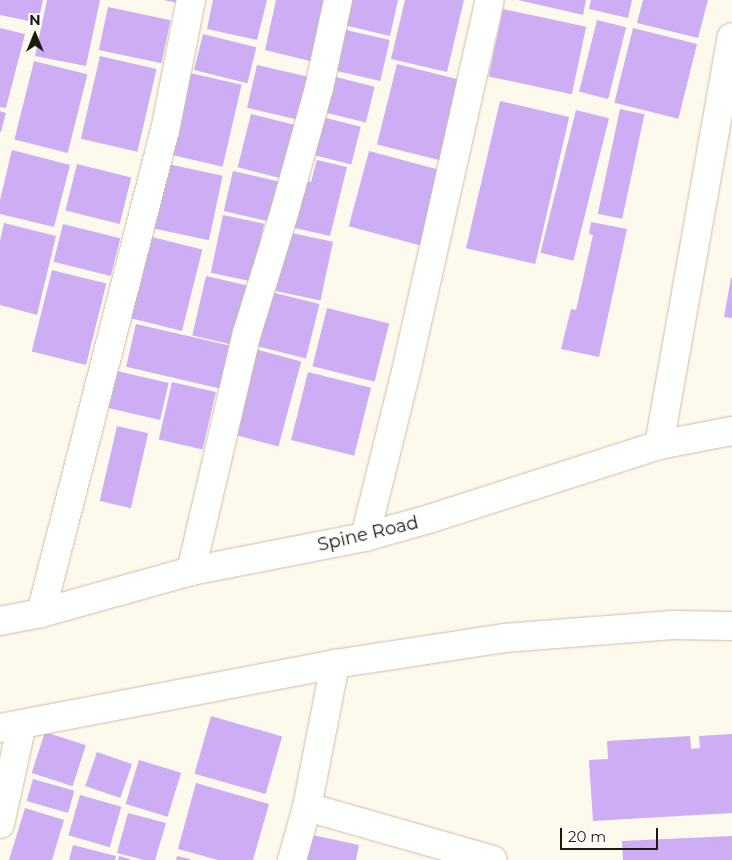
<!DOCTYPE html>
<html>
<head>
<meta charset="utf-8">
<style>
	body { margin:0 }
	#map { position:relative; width:732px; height:860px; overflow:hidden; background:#fef9ed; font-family:Montserrat,sans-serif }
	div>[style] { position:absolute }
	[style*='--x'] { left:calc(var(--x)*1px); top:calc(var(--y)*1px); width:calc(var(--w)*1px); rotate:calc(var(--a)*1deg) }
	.building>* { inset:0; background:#cdadf3; transform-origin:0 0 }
	.roads { filter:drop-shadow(0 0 1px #ccbea3) drop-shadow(0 0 1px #ccbea3) }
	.minor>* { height:28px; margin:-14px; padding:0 14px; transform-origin:14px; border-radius:14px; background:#fff }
	.major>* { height:28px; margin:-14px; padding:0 14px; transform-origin:14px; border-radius:14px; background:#fff }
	span { translate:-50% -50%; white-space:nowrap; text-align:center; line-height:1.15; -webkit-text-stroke:4.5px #fff; paint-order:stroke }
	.street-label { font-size:18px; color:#1e190f }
	.north { position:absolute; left:10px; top:10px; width:50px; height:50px; -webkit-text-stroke:4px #fff; paint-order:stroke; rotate:0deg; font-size:14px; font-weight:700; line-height:20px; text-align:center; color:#1e190f }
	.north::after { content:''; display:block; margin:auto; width:18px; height:22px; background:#1e190f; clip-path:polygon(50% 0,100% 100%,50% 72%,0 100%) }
	.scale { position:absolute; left:560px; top:828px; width:98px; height:22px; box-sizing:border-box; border:2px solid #1e190f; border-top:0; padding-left:6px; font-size:15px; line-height:18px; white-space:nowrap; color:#1e190f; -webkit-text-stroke:4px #fff; paint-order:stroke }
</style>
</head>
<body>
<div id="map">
	<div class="building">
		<i style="clip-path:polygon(0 0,43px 0,38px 23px,0 15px)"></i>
		<i style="clip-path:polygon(47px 0,100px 0,86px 66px,35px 56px)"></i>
		<i style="clip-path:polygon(163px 0,179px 0,178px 3px)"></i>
		<i style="clip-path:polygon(213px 0,267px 0,257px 40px,207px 29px)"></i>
		<i style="clip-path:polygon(276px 0,328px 0,314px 62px,265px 50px)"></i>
		<i style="clip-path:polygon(350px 0,398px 0,390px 36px,344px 25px)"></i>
		<i style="clip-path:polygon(405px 0,464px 0,447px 72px,391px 59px)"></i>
		<i style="clip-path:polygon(518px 0,586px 0,583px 15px)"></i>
		<i style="clip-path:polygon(591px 0,632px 0,628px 18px,589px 9px)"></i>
		<i style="clip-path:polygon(643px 0,708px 0,698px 38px,637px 23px)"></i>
		<i style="left:108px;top:7px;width:64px;height:44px;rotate:12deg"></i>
		<i style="left:503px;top:9px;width:85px;height:69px;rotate:12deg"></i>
		<i style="left:597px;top:20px;width:30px;height:74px;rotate:14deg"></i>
		<i style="clip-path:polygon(0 28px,25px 34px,6px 108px,0 107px)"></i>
		<i style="left:633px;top:28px;width:66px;height:77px;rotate:14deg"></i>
		<i style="left:342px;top:29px;width:49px;height:42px;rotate:13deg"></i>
		<i style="left:203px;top:34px;width:55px;height:37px;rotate:14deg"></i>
		<i style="left:100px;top:56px;width:58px;height:85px;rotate:13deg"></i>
		<i style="left:34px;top:61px;width:55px;height:81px;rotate:14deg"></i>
		<i style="left:397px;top:64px;width:75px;height:83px;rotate:14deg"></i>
		<i style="left:257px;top:65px;width:57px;height:44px;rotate:13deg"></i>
		<i style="left:186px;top:72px;width:57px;height:84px;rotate:13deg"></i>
		<i style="left:332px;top:76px;width:44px;height:37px;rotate:14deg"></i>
		<i style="left:500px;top:101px;width:71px;height:151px;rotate:13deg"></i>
		<i style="left:620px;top:109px;width:25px;height:107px;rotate:12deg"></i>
		<i style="left:576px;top:110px;width:34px;height:147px;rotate:14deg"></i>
		<i style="clip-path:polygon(0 111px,6px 113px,1px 132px,0 132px)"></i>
		<i style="left:251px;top:114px;width:56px;height:55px;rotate:14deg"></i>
		<i style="left:318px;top:116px;width:44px;height:39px;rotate:14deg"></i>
		<i style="clip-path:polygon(12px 150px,70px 165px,54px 227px,0 214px,0 200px)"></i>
		<i style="left:369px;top:151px;width:81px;height:78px;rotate:15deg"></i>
		<i style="clip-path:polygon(317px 160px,347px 167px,330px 236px,286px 226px,297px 179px,311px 182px)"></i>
		<i style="left:163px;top:163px;width:61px;height:66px;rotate:12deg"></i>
		<i style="left:77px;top:164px;width:56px;height:48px;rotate:14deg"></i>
		<i style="left:233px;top:171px;width:51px;height:41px;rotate:13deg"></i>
		<i style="left:223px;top:215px;width:42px;height:59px;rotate:12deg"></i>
		<i style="clip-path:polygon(591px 222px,627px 229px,599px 357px,561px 349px,571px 309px,576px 310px,593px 235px,589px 234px)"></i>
		<i style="clip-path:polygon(4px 223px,56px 236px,37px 315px,0 305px,0 241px)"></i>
		<i style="left:63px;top:224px;width:59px;height:39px;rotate:14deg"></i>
		<i style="left:287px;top:232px;width:47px;height:60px;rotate:12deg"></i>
		<i style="left:148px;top:236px;width:56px;height:84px;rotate:14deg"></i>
		<i style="left:52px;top:270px;width:56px;height:84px;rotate:14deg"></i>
		<i style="left:206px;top:276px;width:46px;height:61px;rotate:13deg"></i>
		<i style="clip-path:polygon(731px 278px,732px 278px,732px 318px,724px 317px)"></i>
		<i style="left:271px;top:292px;width:50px;height:56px;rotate:14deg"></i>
		<i style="left:327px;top:308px;width:64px;height:60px;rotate:14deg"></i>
		<i style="left:136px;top:324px;width:97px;height:44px;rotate:13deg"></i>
		<i style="left:251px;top:348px;width:52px;height:88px;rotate:15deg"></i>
		<i style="left:117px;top:371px;width:53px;height:38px;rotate:13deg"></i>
		<i style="left:308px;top:372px;width:65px;height:70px;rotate:14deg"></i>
		<i style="left:172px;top:382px;width:45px;height:59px;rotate:13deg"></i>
		<i style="left:117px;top:426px;width:32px;height:77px;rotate:13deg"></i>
		<i style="left:211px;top:716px;width:74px;height:60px;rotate:16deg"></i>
		<i style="left:45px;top:732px;width:43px;height:43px;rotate:18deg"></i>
		<i style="clip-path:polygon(732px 734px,732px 813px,593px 821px,589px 760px,608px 759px,607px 741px,690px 736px,691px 749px,700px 748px,699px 736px)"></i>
		<i style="left:97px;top:752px;width:37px;height:36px;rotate:19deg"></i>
		<i style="left:139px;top:760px;width:44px;height:46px;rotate:17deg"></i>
		<i style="left:33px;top:779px;width:43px;height:23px;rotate:16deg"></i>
		<i style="clip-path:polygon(196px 783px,269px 804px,253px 860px,218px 860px,178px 849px)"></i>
		<i style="left:80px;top:795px;width:43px;height:42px;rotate:16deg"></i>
		<i style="clip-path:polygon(25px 808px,64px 820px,52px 860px,9px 860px)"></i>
		<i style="clip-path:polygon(128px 813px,166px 823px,155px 860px,144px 860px,117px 853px)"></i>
		<i style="clip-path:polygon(308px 834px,359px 845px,356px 860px,303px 860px)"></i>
		<i style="clip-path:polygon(732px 836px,732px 860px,623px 860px,622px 841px)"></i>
		<i style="clip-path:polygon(73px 845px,116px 856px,115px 860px,69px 860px)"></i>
		<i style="clip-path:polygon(119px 856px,130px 859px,130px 860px,118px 860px)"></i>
		<i style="clip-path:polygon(177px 856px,190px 859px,190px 860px,176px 860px)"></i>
	</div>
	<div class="roads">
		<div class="minor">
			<i style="--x:659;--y:445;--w:414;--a:-79.9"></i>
			<i style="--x:365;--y:537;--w:175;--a:-76.1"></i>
			<i style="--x:407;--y:367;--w:376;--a:-77.3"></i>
			<i style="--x:191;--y:571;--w:244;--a:-76.8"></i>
			<i style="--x:247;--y:333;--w:129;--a:-72.8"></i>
			<i style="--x:285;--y:210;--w:127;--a:-74.4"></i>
			<i style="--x:319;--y:88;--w:90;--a:-77.8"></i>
			<i style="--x:41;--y:613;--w:498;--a:-75.6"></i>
			<i style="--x:165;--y:131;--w:134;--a:-78.8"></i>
			<i style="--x:307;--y:807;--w:193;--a:15.9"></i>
			<i style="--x:0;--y:824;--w:102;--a:-77.6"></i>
			<i style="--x:292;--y:860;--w:55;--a:-74.2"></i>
			<i style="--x:307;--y:807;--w:146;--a:-78.9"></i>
		</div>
		<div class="major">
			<i style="--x:0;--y:621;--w:42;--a:-11"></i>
			<i style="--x:41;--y:613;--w:156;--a:-15.6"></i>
			<i style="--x:191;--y:571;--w:177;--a:-11.1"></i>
			<i style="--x:365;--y:537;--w:66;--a:-15.7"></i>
			<i style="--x:429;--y:519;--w:242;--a:-17.8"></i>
			<i style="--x:659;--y:445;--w:74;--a:-10.9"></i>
			<i style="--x:0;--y:728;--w:341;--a:-10.8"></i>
			<i style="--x:335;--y:664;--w:171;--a:-8.7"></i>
			<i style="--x:504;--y:638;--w:169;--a:-4.4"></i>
			<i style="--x:673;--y:625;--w:59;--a:1"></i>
		</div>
	</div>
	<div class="street-label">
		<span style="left:368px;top:534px;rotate:-13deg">Spine Road</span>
	</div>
	<div class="north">N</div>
	<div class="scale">20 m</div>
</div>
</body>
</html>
